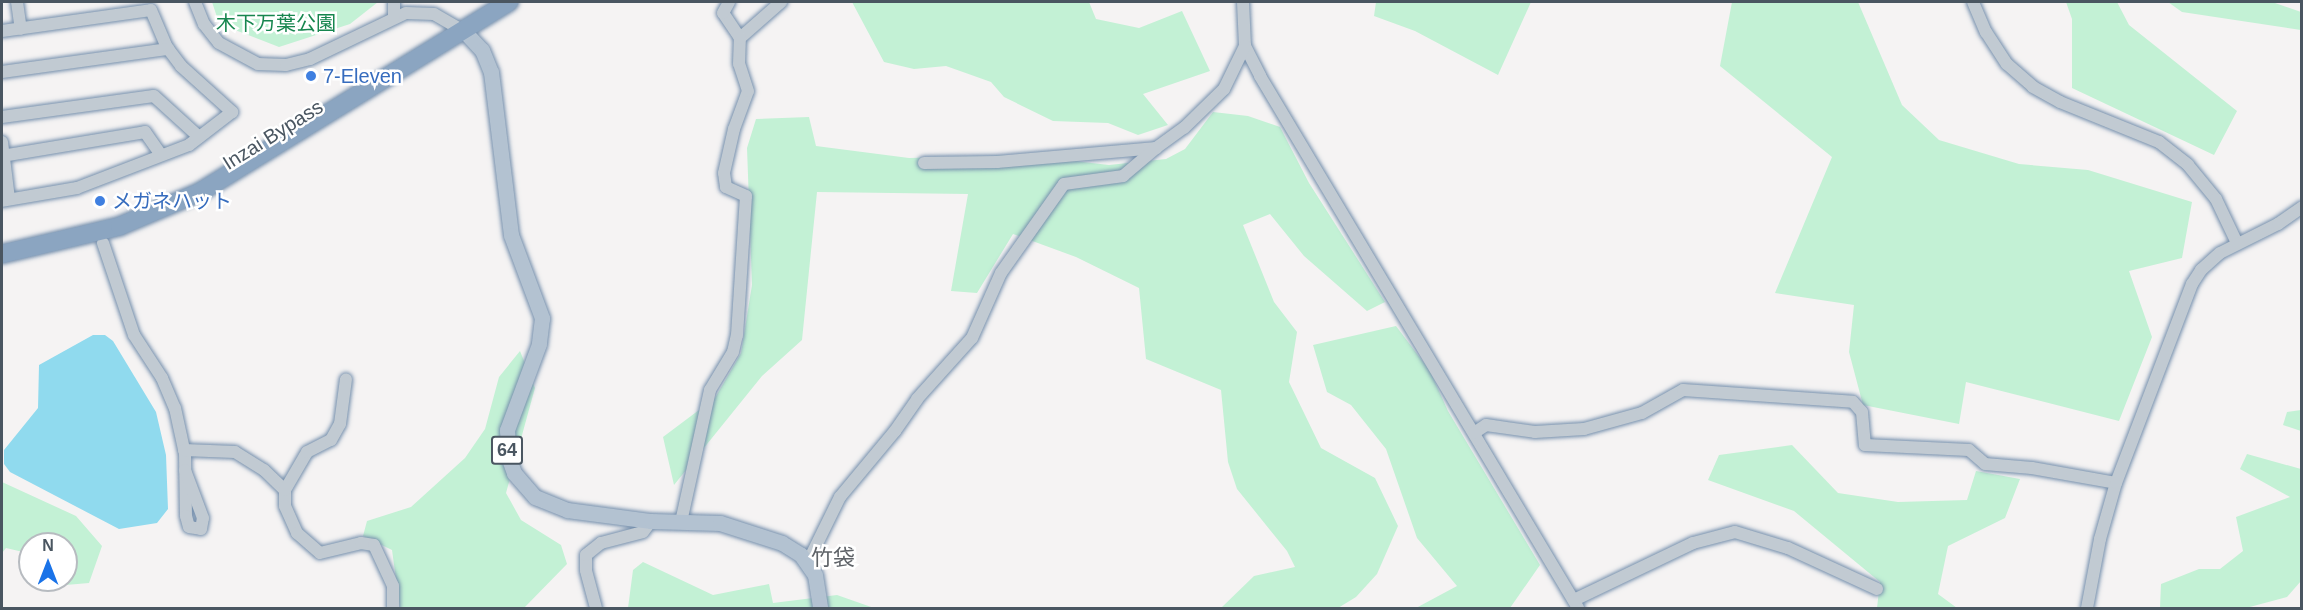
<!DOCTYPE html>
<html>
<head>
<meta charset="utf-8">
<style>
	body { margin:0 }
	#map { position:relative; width:2303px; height:610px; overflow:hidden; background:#f5f3f3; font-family:Helvetica,"Noto Sans JP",sans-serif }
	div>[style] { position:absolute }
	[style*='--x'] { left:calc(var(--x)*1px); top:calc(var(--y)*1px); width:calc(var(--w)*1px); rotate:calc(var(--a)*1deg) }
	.green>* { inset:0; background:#c3f1d5 }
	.water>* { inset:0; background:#90daee }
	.roads { filter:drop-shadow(0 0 2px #7690ad) drop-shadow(0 0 2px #7690ad) }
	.minor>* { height:12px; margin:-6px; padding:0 6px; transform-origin:6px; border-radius:6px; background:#c1cad2 }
	.major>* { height:15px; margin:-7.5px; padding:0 7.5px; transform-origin:7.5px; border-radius:7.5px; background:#b3c2d1 }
	.highway>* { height:18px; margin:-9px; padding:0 9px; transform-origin:9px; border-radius:9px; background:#8ba5c1 }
	.dots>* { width:16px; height:16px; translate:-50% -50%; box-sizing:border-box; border:3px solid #fff; border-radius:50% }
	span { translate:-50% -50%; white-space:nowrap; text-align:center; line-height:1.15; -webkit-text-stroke:5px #fff; paint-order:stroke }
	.shield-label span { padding:2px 4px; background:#fff; border:2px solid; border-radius:4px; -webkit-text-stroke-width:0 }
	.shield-label { font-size:18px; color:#4a5661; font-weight:700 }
	.park-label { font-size:20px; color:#17864f }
	.shop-label { font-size:20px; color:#366cbe }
	.left { translate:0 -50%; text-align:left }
	.street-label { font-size:20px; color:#4a5661 }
	.quarter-label { font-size:22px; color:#5f6368 }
	.frame { position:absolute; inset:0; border:3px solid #4a5661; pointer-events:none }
	.north { position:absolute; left:18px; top:532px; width:60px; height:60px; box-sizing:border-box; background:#fff; border:2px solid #b7bbc0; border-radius:50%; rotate:0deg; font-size:16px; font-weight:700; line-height:24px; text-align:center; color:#4a5661 }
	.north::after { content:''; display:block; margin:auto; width:21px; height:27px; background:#1a73e8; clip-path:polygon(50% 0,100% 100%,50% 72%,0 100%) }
</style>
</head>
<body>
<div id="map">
	<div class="green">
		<i style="clip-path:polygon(212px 2px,378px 2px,350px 24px,279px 47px,235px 30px,217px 17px)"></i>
		<i style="clip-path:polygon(852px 2px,1089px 2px,1096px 19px,1139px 28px,1182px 11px,1210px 71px,1143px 94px,1168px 125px,1138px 135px,1108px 123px,1053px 121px,1004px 97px,991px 82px,946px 66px,914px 69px,884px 62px)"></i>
		<i style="clip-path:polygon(1376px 2px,1531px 2px,1498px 75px,1415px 31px,1374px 16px)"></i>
		<i style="clip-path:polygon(1732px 2px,1858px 2px,1902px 105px,1939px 140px,2019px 164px,2088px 170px,2192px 202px,2182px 258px,2129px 271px,2152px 337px,2119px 421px,1966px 382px,1959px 424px,1863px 405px,1849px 352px,1854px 305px,1775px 293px,1832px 157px,1720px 66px)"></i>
		<i style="clip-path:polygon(2066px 2px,2117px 2px,2129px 25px,2237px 111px,2214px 155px,2072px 88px,2072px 19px)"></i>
		<i style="clip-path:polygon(2168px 2px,2272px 2px,2301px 12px,2301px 30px,2182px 12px)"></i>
		<i style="clip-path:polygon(1213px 112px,1248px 116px,1280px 127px,1309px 183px,1385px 302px,1367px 311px,1304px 256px,1270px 214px,1243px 225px,1274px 302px,1297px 332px,1289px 382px,1321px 448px,1375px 478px,1398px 526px,1377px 574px,1356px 597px,1338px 608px,1221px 608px,1254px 576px,1295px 567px,1287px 551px,1237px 489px,1228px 462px,1221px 390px,1146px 359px,1139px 288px,1076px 257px,1013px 234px,977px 293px,951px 291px,968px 194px,817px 192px,802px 340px,762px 376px,674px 485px,663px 437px,715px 398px,741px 353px,752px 285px,747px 148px,756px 119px,809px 117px,816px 146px,909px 158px,1023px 155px,1109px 165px,1166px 159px,1185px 149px)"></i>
		<i style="clip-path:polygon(1396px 326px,1430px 371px,1448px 411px,1540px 565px,1510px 608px,1416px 608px,1457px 586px,1417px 538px,1386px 449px,1351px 405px,1327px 392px,1313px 345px)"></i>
		<i style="clip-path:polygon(520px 351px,535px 388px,506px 493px,521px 520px,561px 545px,567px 564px,524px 608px,400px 608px,392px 550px,363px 536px,367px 521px,411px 507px,465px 458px,485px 429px,499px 377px)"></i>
		<i style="clip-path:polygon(2301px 410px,2301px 431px,2283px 425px,2287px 412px)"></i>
		<i style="clip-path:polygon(1792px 445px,1838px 493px,1898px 502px,1967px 500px,1976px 471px,2020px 479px,2005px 518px,1948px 546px,1938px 594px,1957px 608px,1877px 608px,1880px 582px,1794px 511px,1708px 480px,1719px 455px)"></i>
		<i style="clip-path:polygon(2247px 454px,2301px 469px,2301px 581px,2287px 597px,2246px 608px,2160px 608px,2161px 584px,2199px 569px,2220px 569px,2243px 551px,2236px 517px,2290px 497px,2240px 469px)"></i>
		<i style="clip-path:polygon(2px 482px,76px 516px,102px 546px,89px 583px,54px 586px,43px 580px,66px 580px,66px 544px,30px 544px,30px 566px,23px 552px,6px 548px,2px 553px)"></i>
		<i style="clip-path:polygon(643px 562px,713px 595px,769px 584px,773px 603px,837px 595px,874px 608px,628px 608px,633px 570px)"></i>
	</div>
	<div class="water">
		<i style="clip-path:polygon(93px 335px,105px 335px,113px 341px,156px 412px,166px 455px,168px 509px,157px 523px,119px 529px,10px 472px,4px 464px,4px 450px,38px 408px,39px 365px)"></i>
	</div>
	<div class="roads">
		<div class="minor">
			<i style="--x:17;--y:2;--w:27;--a:82"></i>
			<i style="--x:195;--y:2;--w:24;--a:68"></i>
			<i style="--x:204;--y:24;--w:24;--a:52"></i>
			<i style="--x:219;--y:43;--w:44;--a:28.3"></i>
			<i style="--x:258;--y:64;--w:28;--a:2"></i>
			<i style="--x:286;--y:65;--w:25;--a:-14"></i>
			<i style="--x:310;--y:59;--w:106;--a:-25.6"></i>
			<i style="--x:406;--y:13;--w:28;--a:2"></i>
			<i style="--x:434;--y:14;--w:34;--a:30"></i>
			<i style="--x:394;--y:2;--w:14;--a:90"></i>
			<i style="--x:1243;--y:2;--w:44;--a:87.4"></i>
			<i style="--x:1245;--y:46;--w:34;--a:63"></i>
			<i style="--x:1260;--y:76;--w:620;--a:59.13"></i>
			<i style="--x:1973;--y:2;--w:33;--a:67"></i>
			<i style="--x:1986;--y:32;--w:38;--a:57"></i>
			<i style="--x:2007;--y:64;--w:35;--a:41"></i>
			<i style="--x:2033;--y:87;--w:31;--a:29"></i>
			<i style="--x:2060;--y:102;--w:107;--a:22"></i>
			<i style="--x:2159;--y:142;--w:37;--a:38"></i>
			<i style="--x:2188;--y:165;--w:44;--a:50.5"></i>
			<i style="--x:2216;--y:199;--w:49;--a:64.5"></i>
			<i style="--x:2;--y:31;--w:150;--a:-8"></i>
			<i style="--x:151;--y:10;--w:39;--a:67"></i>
			<i style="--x:166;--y:46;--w:25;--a:53"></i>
			<i style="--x:181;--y:66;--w:69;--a:42"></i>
			<i style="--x:232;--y:112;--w:54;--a:142.5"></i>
			<i style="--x:189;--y:145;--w:120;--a:159"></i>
			<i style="--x:77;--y:188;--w:76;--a:170.2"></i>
			<i style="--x:740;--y:38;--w:55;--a:-41.3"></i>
			<i style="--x:2;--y:72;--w:168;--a:-7.9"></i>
			<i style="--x:2;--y:117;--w:153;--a:-7.9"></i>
			<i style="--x:154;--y:96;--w:61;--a:42.3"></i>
			<i style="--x:2;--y:142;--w:57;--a:83"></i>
			<i style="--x:2;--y:156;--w:145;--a:-9.5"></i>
			<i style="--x:145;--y:132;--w:28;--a:55"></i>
			<i style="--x:924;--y:163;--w:73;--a:-0.8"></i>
			<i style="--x:997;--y:162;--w:160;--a:-5"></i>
			<i style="--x:1156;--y:148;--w:34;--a:-36"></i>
			<i style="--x:1184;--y:128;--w:56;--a:-44.3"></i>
			<i style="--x:1224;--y:89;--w:48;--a:-64"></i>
			<i style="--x:103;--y:243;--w:97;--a:71.4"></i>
			<i style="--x:134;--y:335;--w:51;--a:56.9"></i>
			<i style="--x:162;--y:378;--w:33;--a:67"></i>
			<i style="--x:175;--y:408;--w:47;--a:77.7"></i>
			<i style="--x:185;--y:454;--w:62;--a:89.1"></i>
			<i style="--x:186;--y:516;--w:11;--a:75"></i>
			<i style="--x:189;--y:527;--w:12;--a:9"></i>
			<i style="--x:201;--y:529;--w:11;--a:-80"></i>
			<i style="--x:203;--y:518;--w:51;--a:-110.6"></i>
			<i style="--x:1474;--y:433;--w:14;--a:-34"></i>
			<i style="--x:1486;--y:425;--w:49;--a:8.1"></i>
			<i style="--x:1535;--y:432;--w:49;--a:-3.5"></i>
			<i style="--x:1584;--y:429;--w:60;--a:-15.4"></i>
			<i style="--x:1642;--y:413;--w:47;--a:-29.3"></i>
			<i style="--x:1683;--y:390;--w:170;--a:4"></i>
			<i style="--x:1853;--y:402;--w:13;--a:48"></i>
			<i style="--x:1862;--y:412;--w:33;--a:85"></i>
			<i style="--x:1865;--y:445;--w:104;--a:2.8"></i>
			<i style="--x:1969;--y:450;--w:21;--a:41"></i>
			<i style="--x:1985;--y:464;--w:47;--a:4.9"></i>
			<i style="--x:2032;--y:468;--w:85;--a:10.1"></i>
			<i style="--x:184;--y:450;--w:51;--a:2.2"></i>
			<i style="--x:235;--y:452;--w:34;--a:32"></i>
			<i style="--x:264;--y:470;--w:29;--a:44"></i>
			<i style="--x:285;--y:490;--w:16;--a:90"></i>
			<i style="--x:285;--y:506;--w:30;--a:66"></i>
			<i style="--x:297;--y:533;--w:30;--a:41"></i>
			<i style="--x:320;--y:553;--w:42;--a:-13.7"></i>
			<i style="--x:361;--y:543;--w:13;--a:9"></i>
			<i style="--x:374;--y:545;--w:45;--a:65.1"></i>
			<i style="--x:393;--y:586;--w:22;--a:90"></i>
			<i style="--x:285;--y:490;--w:44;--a:-59.9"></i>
			<i style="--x:307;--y:452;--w:27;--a:-27"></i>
			<i style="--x:331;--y:440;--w:18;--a:-61"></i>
			<i style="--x:340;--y:424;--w:45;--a:-82.4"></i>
			<i style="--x:681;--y:522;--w:135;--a:-77.6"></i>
			<i style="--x:710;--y:390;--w:44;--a:-58.8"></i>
			<i style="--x:733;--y:352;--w:17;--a:-77"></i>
			<i style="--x:737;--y:335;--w:139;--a:-86.3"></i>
			<i style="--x:746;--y:196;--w:22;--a:-156"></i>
			<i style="--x:726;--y:187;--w:14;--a:-98"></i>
			<i style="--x:724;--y:173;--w:45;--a:-77.2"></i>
			<i style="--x:734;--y:129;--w:40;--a:-69.8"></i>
			<i style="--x:748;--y:91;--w:28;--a:-108"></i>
			<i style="--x:739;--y:64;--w:26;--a:-88"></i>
			<i style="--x:740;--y:38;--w:30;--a:-124"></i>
			<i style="--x:723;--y:13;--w:13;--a:-61"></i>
			<i style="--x:807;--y:564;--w:75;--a:-63.8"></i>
			<i style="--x:840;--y:497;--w:86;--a:-50.2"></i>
			<i style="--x:895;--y:431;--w:39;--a:-55"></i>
			<i style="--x:917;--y:399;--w:82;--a:-48"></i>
			<i style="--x:972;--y:338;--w:71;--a:-66"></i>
			<i style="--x:1001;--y:273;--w:109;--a:-54.7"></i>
			<i style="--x:1064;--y:184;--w:60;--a:-7.7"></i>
			<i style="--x:1123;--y:176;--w:43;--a:-40.3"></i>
			<i style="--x:1574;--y:600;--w:132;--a:-25.6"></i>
			<i style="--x:1693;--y:543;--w:43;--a:-14.7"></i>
			<i style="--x:1735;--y:532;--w:55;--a:16.8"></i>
			<i style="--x:1788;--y:548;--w:98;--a:24.7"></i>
			<i style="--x:596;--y:608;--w:39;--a:-105"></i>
			<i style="--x:586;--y:570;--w:15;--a:-90"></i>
			<i style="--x:586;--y:555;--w:19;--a:-39"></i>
			<i style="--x:601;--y:543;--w:43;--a:-14.7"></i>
			<i style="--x:643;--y:532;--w:14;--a:-54"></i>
			<i style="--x:2087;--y:608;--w:70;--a:-79.3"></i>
			<i style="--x:2100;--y:539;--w:58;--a:-74.1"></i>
			<i style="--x:2116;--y:483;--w:213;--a:-69.1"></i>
			<i style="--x:2192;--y:284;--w:17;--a:-57"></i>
			<i style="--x:2201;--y:270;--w:25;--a:-42"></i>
			<i style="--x:2220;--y:253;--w:65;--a:-26.6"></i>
			<i style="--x:2278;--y:224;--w:29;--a:-35"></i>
		</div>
		<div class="major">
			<i style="--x:464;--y:31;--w:26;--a:47"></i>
			<i style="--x:482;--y:50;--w:24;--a:68"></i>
			<i style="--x:491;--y:72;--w:164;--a:83"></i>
			<i style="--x:511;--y:235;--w:89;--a:69.5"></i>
			<i style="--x:542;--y:318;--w:26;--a:97"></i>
			<i style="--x:539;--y:344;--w:92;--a:110.4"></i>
			<i style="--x:507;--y:430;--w:29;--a:86"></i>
			<i style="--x:509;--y:459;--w:15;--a:70"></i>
			<i style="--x:514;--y:473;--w:32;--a:49"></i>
			<i style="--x:535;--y:497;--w:35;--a:22"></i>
			<i style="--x:567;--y:510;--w:85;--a:7.5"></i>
			<i style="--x:651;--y:521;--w:69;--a:1.7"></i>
			<i style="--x:720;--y:523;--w:65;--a:17.9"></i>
			<i style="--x:782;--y:543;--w:22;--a:32"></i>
			<i style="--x:801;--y:555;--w:24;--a:55"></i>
			<i style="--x:815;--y:575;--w:33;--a:81"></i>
		</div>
		<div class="highway">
			<i style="--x:2;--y:254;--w:121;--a:-13.3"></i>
			<i style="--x:120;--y:226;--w:87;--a:-23"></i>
			<i style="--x:200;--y:192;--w:363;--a:-31.6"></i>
		</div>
	</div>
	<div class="dots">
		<i style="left:311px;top:76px;background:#3f7fe0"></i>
		<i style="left:100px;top:201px;background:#3f7fe0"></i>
	</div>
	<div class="shield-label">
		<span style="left:507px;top:450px">64</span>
	</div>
	<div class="park-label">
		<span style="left:276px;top:23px">木下万葉公園</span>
	</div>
	<div class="shop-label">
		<span class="left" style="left:323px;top:76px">7-Eleven</span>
		<span class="left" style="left:112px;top:201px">メガネハット</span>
	</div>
	<div class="street-label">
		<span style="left:273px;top:135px;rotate:-32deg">Inzai Bypass</span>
	</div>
	<div class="quarter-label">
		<span style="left:833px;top:558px">竹袋</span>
	</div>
	<div class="frame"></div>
	<div class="north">N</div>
</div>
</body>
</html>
